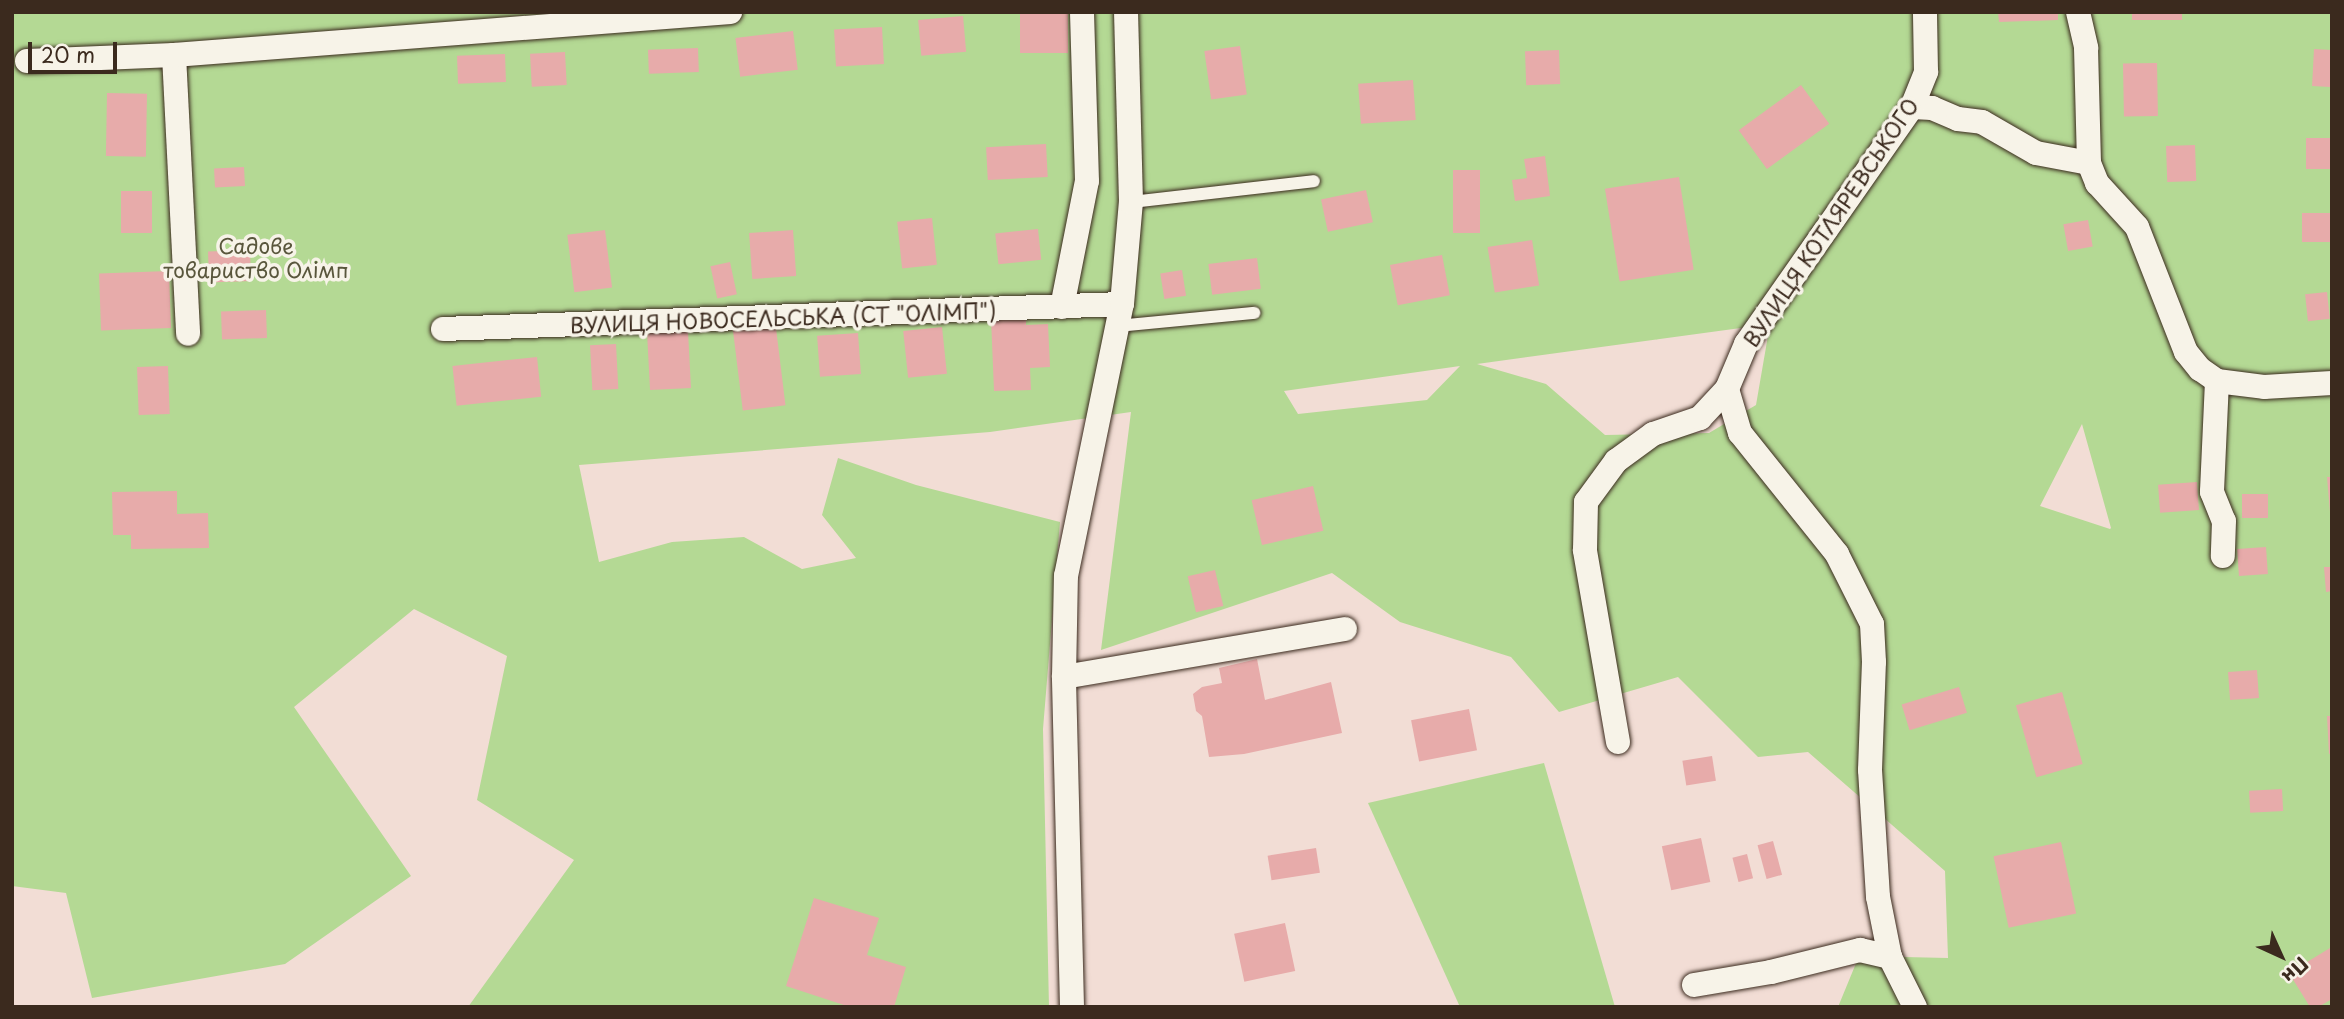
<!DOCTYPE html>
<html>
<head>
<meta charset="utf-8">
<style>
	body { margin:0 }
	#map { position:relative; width:2344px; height:1019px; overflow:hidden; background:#f2ddd5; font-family:"Playpen Sans",sans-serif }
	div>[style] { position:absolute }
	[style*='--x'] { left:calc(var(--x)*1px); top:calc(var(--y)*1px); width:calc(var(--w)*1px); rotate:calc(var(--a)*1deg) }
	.green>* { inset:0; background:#b4d994 }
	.building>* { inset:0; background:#e7abaa; transform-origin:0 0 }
	.roads { filter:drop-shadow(0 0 2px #3b2a1e) drop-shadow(0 0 2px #3b2a1e) }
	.lane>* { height:12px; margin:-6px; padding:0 6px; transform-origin:6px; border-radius:6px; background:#f7f3e8 }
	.street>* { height:24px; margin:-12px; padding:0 12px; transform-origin:12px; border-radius:12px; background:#f7f3e8 }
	span { translate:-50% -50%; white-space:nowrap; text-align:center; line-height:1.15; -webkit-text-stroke:7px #f7f3e8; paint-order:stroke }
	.street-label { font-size:21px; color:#3b2a1e }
	.park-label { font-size:21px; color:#59563c }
	.frame { position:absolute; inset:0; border:14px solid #3b2a1e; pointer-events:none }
	.north { position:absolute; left:2246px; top:921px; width:70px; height:70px; -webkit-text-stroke:5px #f7f3e8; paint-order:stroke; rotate:135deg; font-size:19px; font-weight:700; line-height:28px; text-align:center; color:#3b2a1e }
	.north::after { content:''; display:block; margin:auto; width:24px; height:32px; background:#3b2a1e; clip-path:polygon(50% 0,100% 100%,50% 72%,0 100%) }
	.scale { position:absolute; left:28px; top:42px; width:89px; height:32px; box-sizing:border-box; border:4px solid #3b2a1e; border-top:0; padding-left:9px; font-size:21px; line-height:24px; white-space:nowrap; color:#3b2a1e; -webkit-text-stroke:5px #f7f3e8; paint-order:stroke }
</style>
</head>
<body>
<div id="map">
	<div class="green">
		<i style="clip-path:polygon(evenodd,12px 12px,2332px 12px,2332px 1007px,1838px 1007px,1859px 956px,1948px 958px,1945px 871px,1808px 752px,1758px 757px,1678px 677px,1559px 712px,1511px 657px,1400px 622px,1332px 573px,1101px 650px,1131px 412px,990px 432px,579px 465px,599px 562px,672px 542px,744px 537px,802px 569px,856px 558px,822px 515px,838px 458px,916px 485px,1060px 522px,1043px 729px,1049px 1007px,468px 1007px,574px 860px,477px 800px,507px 656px,414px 609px,294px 707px,411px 876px,285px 964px,92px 998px,66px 893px,12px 886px,12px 12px,1770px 324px,1756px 405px,1709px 433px,1605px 435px,1546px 384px,1477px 364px,1770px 324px,12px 12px,1460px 366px,1427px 400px,1298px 414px,1284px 391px,1460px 366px,12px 12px,2082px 424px,2111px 528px,2110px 529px,2040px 506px,2082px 424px)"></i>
		<i style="clip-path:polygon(1544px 763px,1615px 1007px,1460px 1007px,1368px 803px)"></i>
	</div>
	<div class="building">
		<i style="left:1020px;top:12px;width:48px;height:41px"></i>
		<i style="clip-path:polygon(1998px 12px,2058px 12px,2058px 20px,1999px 22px)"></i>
		<i style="left:2132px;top:12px;width:50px;height:8px"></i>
		<i style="left:963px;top:16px;width:36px;height:45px;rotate:85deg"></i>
		<i style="left:882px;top:27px;width:37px;height:48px;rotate:87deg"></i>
		<i style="left:793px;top:31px;width:39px;height:58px;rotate:83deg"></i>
		<i style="left:1240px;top:46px;width:49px;height:36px;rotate:82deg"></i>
		<i style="left:698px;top:48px;width:24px;height:50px;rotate:88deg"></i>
		<i style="left:2314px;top:49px;width:18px;height:37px;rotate:3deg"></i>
		<i style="left:1559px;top:50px;width:34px;height:34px;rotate:88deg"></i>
		<i style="left:565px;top:52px;width:33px;height:35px;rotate:87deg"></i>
		<i style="left:505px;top:54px;width:28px;height:48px;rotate:88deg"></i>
		<i style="left:2157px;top:63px;width:53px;height:34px;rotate:89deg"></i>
		<i style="left:1413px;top:80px;width:40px;height:55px;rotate:86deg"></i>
		<i style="left:1801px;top:85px;width:48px;height:77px;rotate:54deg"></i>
		<i style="left:107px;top:93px;width:40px;height:63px;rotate:1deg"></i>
		<i style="left:2306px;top:138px;width:26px;height:31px"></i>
		<i style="left:1046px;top:144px;width:33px;height:60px;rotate:87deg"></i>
		<i style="left:2195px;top:145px;width:36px;height:29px;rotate:88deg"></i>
		<i style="clip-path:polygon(1545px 156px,1550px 196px,1515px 201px,1512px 180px,1527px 178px,1524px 159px)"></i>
		<i style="left:244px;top:167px;width:19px;height:30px;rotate:87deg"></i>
		<i style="left:1453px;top:170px;width:27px;height:63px"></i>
		<i style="left:1679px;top:177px;width:94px;height:75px;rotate:81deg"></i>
		<i style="left:1366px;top:190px;width:33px;height:46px;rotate:78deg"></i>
		<i style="left:121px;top:191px;width:31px;height:42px"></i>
		<i style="left:2332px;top:213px;width:29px;height:30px;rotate:90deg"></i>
		<i style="left:932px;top:218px;width:47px;height:35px;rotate:84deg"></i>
		<i style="left:2088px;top:220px;width:27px;height:25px;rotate:80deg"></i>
		<i style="left:1038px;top:229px;width:31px;height:43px;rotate:84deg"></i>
		<i style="left:605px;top:230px;width:58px;height:38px;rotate:83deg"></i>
		<i style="left:793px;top:230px;width:46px;height:44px;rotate:86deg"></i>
		<i style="left:1532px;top:240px;width:46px;height:45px;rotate:81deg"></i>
		<i style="left:250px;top:250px;width:31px;height:42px;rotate:88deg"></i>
		<i style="left:1442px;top:255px;width:41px;height:53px;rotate:79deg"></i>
		<i style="left:1257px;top:258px;width:31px;height:49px;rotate:83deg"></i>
		<i style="left:730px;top:262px;width:33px;height:20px;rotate:78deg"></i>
		<i style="left:1182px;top:270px;width:26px;height:22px;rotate:81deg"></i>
		<i style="left:169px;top:271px;width:57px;height:70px;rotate:88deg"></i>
		<i style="left:2327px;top:292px;width:27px;height:22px;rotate:84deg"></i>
		<i style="left:266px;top:310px;width:28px;height:45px;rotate:88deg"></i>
		<i style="clip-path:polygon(1026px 316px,1026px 325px,1048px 324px,1050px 367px,1030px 368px,1031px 390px,994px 391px,991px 318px)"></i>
		<i style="left:775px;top:320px;width:86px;height:43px;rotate:83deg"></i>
		<i style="left:942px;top:327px;width:47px;height:39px;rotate:84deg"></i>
		<i style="left:688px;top:331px;width:57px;height:41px;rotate:87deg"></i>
		<i style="left:858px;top:333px;width:41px;height:41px;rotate:86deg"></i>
		<i style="left:616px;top:344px;width:45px;height:26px;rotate:87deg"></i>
		<i style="left:537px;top:357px;width:40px;height:85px;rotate:84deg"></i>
		<i style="left:168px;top:366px;width:48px;height:31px;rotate:88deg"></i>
		<i style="clip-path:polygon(2327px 477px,2332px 477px,2332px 512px,2330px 512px)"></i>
		<i style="left:2197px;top:482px;width:28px;height:39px;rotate:86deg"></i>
		<i style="left:1313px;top:486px;width:46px;height:63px;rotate:77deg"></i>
		<i style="clip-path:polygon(177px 491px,177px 514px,208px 513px,209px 548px,131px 549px,131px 535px,113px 535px,112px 492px)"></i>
		<i style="left:2268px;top:494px;width:24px;height:26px;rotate:90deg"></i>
		<i style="left:2266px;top:547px;width:27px;height:29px;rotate:86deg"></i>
		<i style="clip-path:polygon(2324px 567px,2332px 567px,2332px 591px,2326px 592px)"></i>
		<i style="left:1215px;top:570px;width:37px;height:28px;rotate:77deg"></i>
		<i style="clip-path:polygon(1257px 659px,1265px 700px,1331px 682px,1342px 733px,1244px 754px,1209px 757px,1202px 716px,1196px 711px,1193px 694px,1202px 687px,1222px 683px,1219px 668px)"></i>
		<i style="left:2257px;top:670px;width:28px;height:29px;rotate:86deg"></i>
		<i style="left:1959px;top:687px;width:27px;height:60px;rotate:73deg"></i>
		<i style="left:2062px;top:692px;width:75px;height:48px;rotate:74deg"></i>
		<i style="left:1469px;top:709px;width:42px;height:59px;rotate:79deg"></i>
		<i style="clip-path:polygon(2327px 716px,2332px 716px,2332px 753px,2329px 754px)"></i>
		<i style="left:1712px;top:756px;width:25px;height:30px;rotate:81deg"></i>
		<i style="left:2282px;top:789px;width:22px;height:33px;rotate:87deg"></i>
		<i style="left:1701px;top:838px;width:45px;height:40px;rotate:78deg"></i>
		<i style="left:1773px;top:841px;width:35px;height:16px;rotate:75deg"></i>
		<i style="left:2061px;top:842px;width:73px;height:69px;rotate:78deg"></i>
		<i style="left:1316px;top:848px;width:25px;height:49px;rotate:81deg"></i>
		<i style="left:1747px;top:854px;width:25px;height:15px;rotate:76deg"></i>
		<i style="clip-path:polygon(814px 898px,879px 918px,867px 955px,906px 967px,894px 1007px,850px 1007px,786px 986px)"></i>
		<i style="left:1285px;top:923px;width:49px;height:52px;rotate:78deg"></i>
		<i style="clip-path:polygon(2330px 948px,2332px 999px,2318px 1007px,2310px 1007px,2289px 973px)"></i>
	</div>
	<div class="roads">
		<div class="lane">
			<i style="--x:1131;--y:202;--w:184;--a:-6.5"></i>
			<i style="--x:1118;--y:326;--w:137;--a:-5.5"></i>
		</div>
		<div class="street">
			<i style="--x:2078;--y:12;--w:37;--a:77"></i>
			<i style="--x:2086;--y:48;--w:115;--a:88.5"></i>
			<i style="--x:2089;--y:163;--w:22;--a:68"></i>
			<i style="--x:2097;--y:183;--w:59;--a:47.7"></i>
			<i style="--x:2137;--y:227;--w:134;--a:68.6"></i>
			<i style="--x:2186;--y:352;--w:22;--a:51"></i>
			<i style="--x:2200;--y:369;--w:21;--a:35"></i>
			<i style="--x:2217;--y:381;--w:111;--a:92.6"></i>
			<i style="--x:2212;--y:492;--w:31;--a:68"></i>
			<i style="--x:2224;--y:521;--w:35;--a:92"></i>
			<i style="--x:174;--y:55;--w:279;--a:87.1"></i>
			<i style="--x:27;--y:61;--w:147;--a:-2.3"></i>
			<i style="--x:174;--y:55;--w:558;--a:-4.42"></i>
			<i style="--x:1912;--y:107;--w:20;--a:3"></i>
			<i style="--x:1932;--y:108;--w:28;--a:23"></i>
			<i style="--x:1958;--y:119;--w:24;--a:7"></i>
			<i style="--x:1982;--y:122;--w:62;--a:29.9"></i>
			<i style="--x:2036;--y:153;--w:54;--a:10.7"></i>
			<i style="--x:1062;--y:307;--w:128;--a:-78.8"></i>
			<i style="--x:1087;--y:181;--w:169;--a:-91.7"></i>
			<i style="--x:443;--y:329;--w:679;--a:-2.11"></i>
			<i style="--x:2217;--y:381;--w:47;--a:7.3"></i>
			<i style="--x:2264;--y:387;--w:68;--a:-3.4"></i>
			<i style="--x:1064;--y:677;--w:285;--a:-9.7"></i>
			<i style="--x:1618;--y:742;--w:195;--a:-99.8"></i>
			<i style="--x:1585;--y:550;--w:48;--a:-88.8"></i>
			<i style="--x:1586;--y:502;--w:51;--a:-53.8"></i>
			<i style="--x:1616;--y:461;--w:46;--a:-36.1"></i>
			<i style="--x:1653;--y:434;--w:50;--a:-18.8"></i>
			<i style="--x:1700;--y:418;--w:40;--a:-47"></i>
			<i style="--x:1694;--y:985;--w:78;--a:-9.6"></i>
			<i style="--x:1771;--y:972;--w:92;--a:-13.9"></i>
			<i style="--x:1860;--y:950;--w:31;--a:13"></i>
			<i style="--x:1072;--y:1007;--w:330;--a:-91.4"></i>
			<i style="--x:1064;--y:677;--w:101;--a:-88.9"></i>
			<i style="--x:1066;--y:576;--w:278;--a:-78.4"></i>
			<i style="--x:1122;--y:304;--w:102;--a:-85"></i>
			<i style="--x:1131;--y:202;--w:190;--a:-91.5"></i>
			<i style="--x:1915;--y:1007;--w:56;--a:-116.6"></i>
			<i style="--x:1890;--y:957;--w:61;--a:-101.3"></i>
			<i style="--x:1878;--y:897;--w:127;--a:-93.6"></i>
			<i style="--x:1870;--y:770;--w:108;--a:-87.9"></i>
			<i style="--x:1874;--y:662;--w:38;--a:-93"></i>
			<i style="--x:1872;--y:624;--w:78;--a:-116.6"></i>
			<i style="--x:1837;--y:554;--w:155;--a:-128.7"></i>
			<i style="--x:1740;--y:433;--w:46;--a:-106.5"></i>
			<i style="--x:1727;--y:389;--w:49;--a:-67.1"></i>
			<i style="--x:1746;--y:344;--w:289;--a:-55"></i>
			<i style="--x:1912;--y:107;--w:38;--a:-68"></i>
			<i style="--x:1926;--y:72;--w:60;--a:-91"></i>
		</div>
	</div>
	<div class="street-label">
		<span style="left:1830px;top:222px;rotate:-56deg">ВУЛИЦЯ КОТЛЯРЕВСЬКОГО</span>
		<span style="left:783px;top:317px;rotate:-2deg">ВУЛИЦЯ НОВОСЕЛЬСЬКА (СТ "ОЛІМП")</span>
	</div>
	<div class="park-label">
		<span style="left:256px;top:257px">Садове<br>товариство Олімп</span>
	</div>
	<div class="frame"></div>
	<div class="north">Пн</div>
	<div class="scale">20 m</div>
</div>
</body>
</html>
